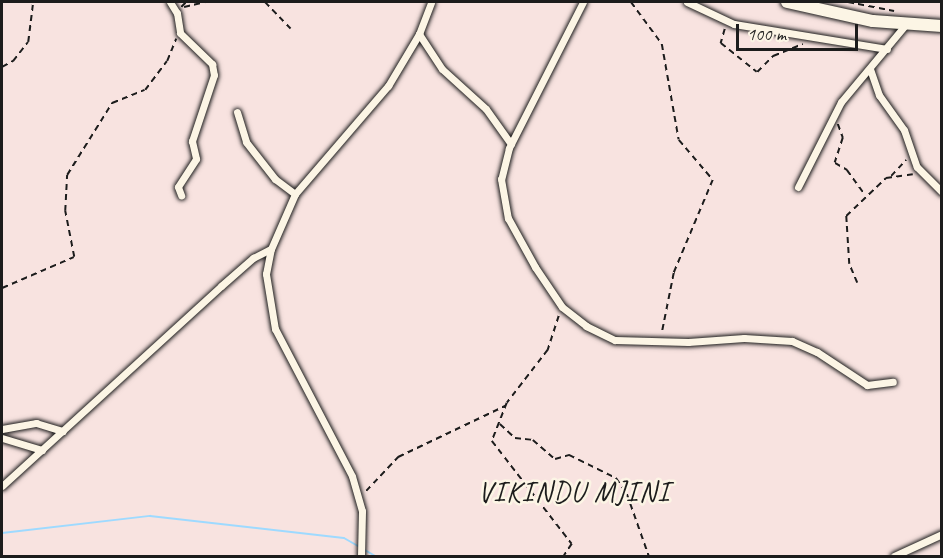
<!DOCTYPE html>
<html>
<head>
<meta charset="utf-8">
<style>
	body { margin:0 }
	#map { position:relative; width:943px; height:558px; overflow:hidden; background:#f8e3e0; font-family:Caveat,sans-serif }
	div>[style] { position:absolute }
	[style*='--x'] { left:calc(var(--x)*1px); top:calc(var(--y)*1px); width:calc(var(--w)*1px); rotate:calc(var(--a)*1deg) }
	.stream>* { height:2px; margin:-1px; padding:0 1px; transform-origin:1px; border-radius:1px; background:#9edaff }
	.path>* { height:1.5px; margin-top:-0.75px; transform-origin:0; background:repeating-linear-gradient(90deg,#1c1c1c 0 6px,transparent 0 10.5px) }
	.roads { filter:drop-shadow(0 0 2px #1c1c1c) drop-shadow(0 0 2px #1c1c1c) }
	.street>* { height:7px; margin:-3.5px; padding:0 3.5px; transform-origin:3.5px; border-radius:3.5px; background:#fcf5e5 }
	.highway>* { height:12px; margin:-6px; padding:0 6px; transform-origin:6px; border-radius:6px; background:#fcf5e5 }
	span { translate:-50% -50%; white-space:nowrap; text-align:center; line-height:1.15; -webkit-text-stroke:5px #fcf5e5; paint-order:stroke }
	.quarter-label { font-size:28px; color:#1c1c1c; letter-spacing:1.5px }
	.frame { position:absolute; inset:0; border:3px solid #1c1c1c; pointer-events:none }
	.scale { position:absolute; left:736px; top:24px; width:122px; height:27px; box-sizing:border-box; border:3px solid #1c1c1c; border-top:0; padding-left:8px; font-size:18px; line-height:21px; white-space:nowrap; color:#1c1c1c; -webkit-text-stroke:4px #fcf5e5; paint-order:stroke }
</style>
</head>
<body>
<div id="map">
	<div class="stream">
		<i style="--x:2;--y:533;--w:149;--a:-6.6"></i>
		<i style="--x:150;--y:516;--w:195;--a:6.5"></i>
		<i style="--x:344;--y:538;--w:36;--a:30"></i>
	</div>
	<div class="path">
		<i style="--x:265;--y:2;--w:37;--a:46"></i>
		<i style="--x:631;--y:2;--w:52;--a:53.6"></i>
		<i style="--x:662;--y:44;--w:97;--a:80"></i>
		<i style="--x:679;--y:140;--w:52;--a:49.6"></i>
		<i style="--x:713;--y:180;--w:101;--a:112.8"></i>
		<i style="--x:674;--y:273;--w:61;--a:101.3"></i>
		<i style="--x:848;--y:2;--w:47;--a:11.1"></i>
		<i style="--x:181;--y:7;--w:7;--a:-45"></i>
		<i style="--x:184;--y:7;--w:23;--a:-13"></i>
		<i style="--x:725;--y:29;--w:15;--a:106"></i>
		<i style="--x:721;--y:43;--w:46;--a:38.9"></i>
		<i style="--x:757;--y:72;--w:23;--a:-45"></i>
		<i style="--x:773;--y:56;--w:32;--a:-22"></i>
		<i style="--x:2;--y:67;--w:13;--a:-29"></i>
		<i style="--x:13;--y:61;--w:24;--a:-52"></i>
		<i style="--x:28;--y:42;--w:40;--a:-82.9"></i>
		<i style="--x:838;--y:124;--w:15;--a:70"></i>
		<i style="--x:843;--y:138;--w:26;--a:108"></i>
		<i style="--x:835;--y:163;--w:14;--a:30"></i>
		<i style="--x:847;--y:170;--w:31;--a:54"></i>
		<i style="--x:891;--y:176;--w:22;--a:-47"></i>
		<i style="--x:857;--y:283;--w:21;--a:-113"></i>
		<i style="--x:849;--y:264;--w:48;--a:-93.6"></i>
		<i style="--x:846;--y:216;--w:55;--a:-43.5"></i>
		<i style="--x:886;--y:178;--w:27;--a:-8"></i>
		<i style="--x:2;--y:288;--w:78;--a:-23.3"></i>
		<i style="--x:74;--y:257;--w:47;--a:-101.1"></i>
		<i style="--x:65;--y:211;--w:36;--a:-87"></i>
		<i style="--x:67;--y:175;--w:85;--a:-58"></i>
		<i style="--x:112;--y:103;--w:35;--a:-22"></i>
		<i style="--x:145;--y:90;--w:36;--a:-53"></i>
		<i style="--x:167;--y:61;--w:24;--a:-68"></i>
		<i style="--x:559;--y:316;--w:36;--a:108"></i>
		<i style="--x:548;--y:350;--w:67;--a:127.7"></i>
		<i style="--x:507;--y:403;--w:41;--a:111.5"></i>
		<i style="--x:492;--y:441;--w:130;--a:52.2"></i>
		<i style="--x:572;--y:544;--w:14;--a:124"></i>
		<i style="--x:500;--y:424;--w:21;--a:43"></i>
		<i style="--x:515;--y:438;--w:18;--a:6"></i>
		<i style="--x:533;--y:440;--w:29;--a:41"></i>
		<i style="--x:555;--y:459;--w:15;--a:-16"></i>
		<i style="--x:569;--y:455;--w:52;--a:26.1"></i>
		<i style="--x:616;--y:478;--w:19;--a:55"></i>
		<i style="--x:627;--y:494;--w:66;--a:70.5"></i>
		<i style="--x:366;--y:491;--w:47;--a:-46.7"></i>
		<i style="--x:398;--y:457;--w:119;--a:-25.5"></i>
	</div>
	<div class="roads">
		<div class="street">
			<i style="--x:170;--y:2;--w:13;--a:58"></i>
			<i style="--x:177;--y:13;--w:20;--a:81"></i>
			<i style="--x:180;--y:33;--w:45;--a:44.1"></i>
			<i style="--x:212;--y:64;--w:11;--a:80"></i>
			<i style="--x:214;--y:75;--w:70;--a:108.4"></i>
			<i style="--x:192;--y:141;--w:18;--a:77"></i>
			<i style="--x:196;--y:159;--w:33;--a:123"></i>
			<i style="--x:178;--y:187;--w:9;--a:69"></i>
			<i style="--x:583;--y:2;--w:164;--a:116.9"></i>
			<i style="--x:509;--y:148;--w:32;--a:104"></i>
			<i style="--x:501;--y:179;--w:40;--a:80"></i>
			<i style="--x:508;--y:218;--w:56;--a:61.1"></i>
			<i style="--x:535;--y:267;--w:48;--a:56"></i>
			<i style="--x:562;--y:307;--w:31;--a:38"></i>
			<i style="--x:586;--y:326;--w:32;--a:26"></i>
			<i style="--x:615;--y:340;--w:73;--a:1.6"></i>
			<i style="--x:688;--y:342;--w:56;--a:-4.1"></i>
			<i style="--x:744;--y:338;--w:48;--a:3.6"></i>
			<i style="--x:792;--y:341;--w:27;--a:24"></i>
			<i style="--x:817;--y:352;--w:60;--a:33.4"></i>
			<i style="--x:867;--y:385;--w:26;--a:-7"></i>
			<i style="--x:687;--y:2;--w:52;--a:25.1"></i>
			<i style="--x:734;--y:24;--w:155;--a:9.3"></i>
			<i style="--x:419;--y:34;--w:42;--a:56.7"></i>
			<i style="--x:442;--y:69;--w:59;--a:42.3"></i>
			<i style="--x:486;--y:109;--w:43;--a:54.5"></i>
			<i style="--x:870;--y:69;--w:28;--a:71"></i>
			<i style="--x:879;--y:95;--w:43;--a:54.5"></i>
			<i style="--x:904;--y:130;--w:39;--a:71"></i>
			<i style="--x:917;--y:167;--w:35;--a:45"></i>
			<i style="--x:237;--y:112;--w:31;--a:73"></i>
			<i style="--x:246;--y:142;--w:47;--a:51.9"></i>
			<i style="--x:275;--y:179;--w:25;--a:37"></i>
			<i style="--x:798;--y:187;--w:95;--a:-63.2"></i>
			<i style="--x:841;--y:102;--w:102;--a:-50.2"></i>
			<i style="--x:2;--y:429;--w:35;--a:-10"></i>
			<i style="--x:36;--y:423;--w:28;--a:17"></i>
			<i style="--x:2;--y:438;--w:42;--a:16.7"></i>
			<i style="--x:2;--y:486;--w:297;--a:-42.4"></i>
			<i style="--x:221;--y:286;--w:43;--a:-41.2"></i>
			<i style="--x:253;--y:258;--w:20;--a:-27"></i>
			<i style="--x:361;--y:556;--w:45;--a:-88.7"></i>
			<i style="--x:362;--y:511;--w:36;--a:-106"></i>
			<i style="--x:352;--y:476;--w:166;--a:-117.6"></i>
			<i style="--x:275;--y:329;--w:56;--a:-99.3"></i>
			<i style="--x:266;--y:274;--w:25;--a:-79"></i>
			<i style="--x:271;--y:249;--w:60;--a:-66.4"></i>
			<i style="--x:295;--y:194;--w:143;--a:-49.3"></i>
			<i style="--x:388;--y:86;--w:61;--a:-59.2"></i>
			<i style="--x:419;--y:34;--w:34;--a:-69"></i>
			<i style="--x:894;--y:556;--w:53;--a:-24.6"></i>
		</div>
		<div class="highway">
			<i style="--x:787;--y:2;--w:88;--a:12.5"></i>
			<i style="--x:873;--y:21;--w:69;--a:4.1"></i>
		</div>
	</div>
	<div class="quarter-label">
		<span style="left:574px;top:492px">VIKINDU MJINI</span>
	</div>
	<div class="frame"></div>
	<div class="scale">100 m</div>
</div>
</body>
</html>
